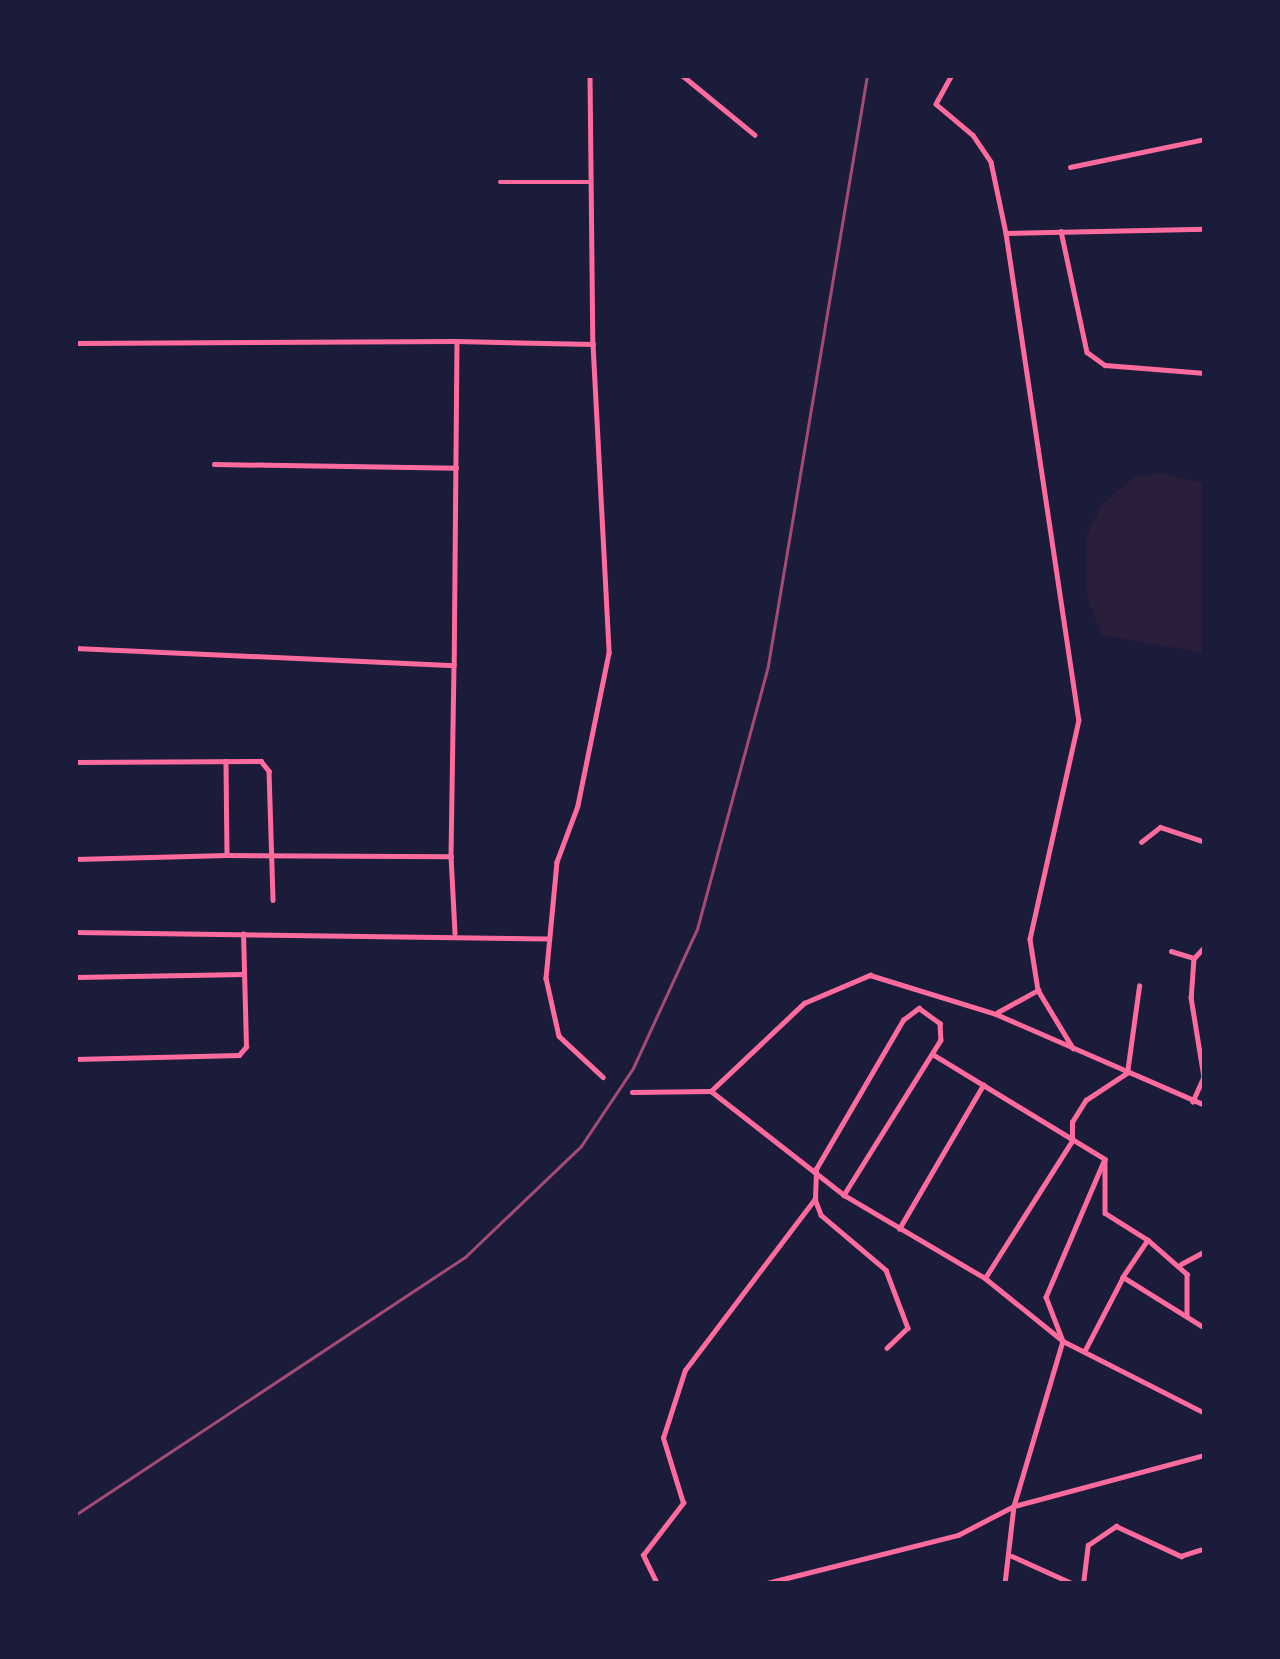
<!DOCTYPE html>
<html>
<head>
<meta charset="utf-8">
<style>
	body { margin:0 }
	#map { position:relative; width:1280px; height:1659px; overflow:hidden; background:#1b1b3a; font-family:"PT Serif",serif }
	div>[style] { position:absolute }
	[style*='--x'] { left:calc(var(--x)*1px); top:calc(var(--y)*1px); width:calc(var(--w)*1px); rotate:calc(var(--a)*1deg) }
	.green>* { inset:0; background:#2a1e3b }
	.minor>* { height:4.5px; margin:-2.25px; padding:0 2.25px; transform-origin:2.25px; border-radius:2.25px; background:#ff6b9d }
	.rail>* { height:3px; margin:-1.5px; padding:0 1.5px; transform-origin:1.5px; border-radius:1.5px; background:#a44b75 }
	span { translate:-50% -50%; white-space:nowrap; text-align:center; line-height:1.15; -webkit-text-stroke:10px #1b1b3a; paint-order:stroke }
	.frame { position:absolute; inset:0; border:78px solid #1b1b3a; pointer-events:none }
</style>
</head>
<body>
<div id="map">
	<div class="green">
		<i style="clip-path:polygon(1161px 473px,1205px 484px,1203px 653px,1102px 635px,1087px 596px,1087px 535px,1102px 505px,1132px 478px)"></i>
	</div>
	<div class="minor">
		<i style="--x:590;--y:75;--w:269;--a:89.4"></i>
		<i style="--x:682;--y:75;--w:94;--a:39.4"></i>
		<i style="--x:952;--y:75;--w:33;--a:119"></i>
		<i style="--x:936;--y:104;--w:48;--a:40"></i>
		<i style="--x:973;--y:135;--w:32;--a:56"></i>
		<i style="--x:991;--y:162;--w:73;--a:78.1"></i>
		<i style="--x:1006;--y:233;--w:492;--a:81.5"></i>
		<i style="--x:1079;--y:720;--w:224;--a:102.6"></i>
		<i style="--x:1030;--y:939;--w:52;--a:81.1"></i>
		<i style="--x:1070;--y:167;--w:138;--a:-11.7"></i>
		<i style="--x:500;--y:182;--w:91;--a:0"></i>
		<i style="--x:1061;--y:231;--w:124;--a:77.9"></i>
		<i style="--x:1087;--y:352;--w:22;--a:36"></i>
		<i style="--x:1105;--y:365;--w:100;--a:4.6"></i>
		<i style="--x:1006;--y:233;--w:199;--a:-1.2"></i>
		<i style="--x:457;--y:341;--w:136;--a:1.3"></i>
		<i style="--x:593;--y:344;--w:309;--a:87"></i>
		<i style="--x:609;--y:653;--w:156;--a:101.5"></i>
		<i style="--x:578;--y:806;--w:60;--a:110.6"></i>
		<i style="--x:557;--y:862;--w:117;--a:95.4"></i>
		<i style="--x:546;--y:978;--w:59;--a:77.4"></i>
		<i style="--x:559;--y:1036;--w:60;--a:43"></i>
		<i style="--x:75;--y:343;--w:382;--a:-0.3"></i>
		<i style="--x:457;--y:341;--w:324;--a:90.5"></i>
		<i style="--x:214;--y:464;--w:242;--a:0.9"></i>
		<i style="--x:75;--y:648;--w:379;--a:2.6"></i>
		<i style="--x:454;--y:665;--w:191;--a:90.9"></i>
		<i style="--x:226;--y:761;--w:94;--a:89.4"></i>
		<i style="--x:227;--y:855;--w:224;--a:0.3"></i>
		<i style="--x:451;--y:856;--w:77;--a:87"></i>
		<i style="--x:75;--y:762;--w:186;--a:-0.3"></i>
		<i style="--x:261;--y:761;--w:13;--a:51"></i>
		<i style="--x:269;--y:771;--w:129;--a:88.2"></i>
		<i style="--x:1141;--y:842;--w:24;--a:-38"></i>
		<i style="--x:1160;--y:827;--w:47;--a:18.4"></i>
		<i style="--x:75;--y:859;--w:152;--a:-1.5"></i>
		<i style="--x:75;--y:932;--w:473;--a:0.8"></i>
		<i style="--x:1171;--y:951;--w:24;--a:17"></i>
		<i style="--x:1194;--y:958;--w:39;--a:94"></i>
		<i style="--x:1191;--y:997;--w:81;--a:80.8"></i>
		<i style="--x:1204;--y:1077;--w:27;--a:114"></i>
		<i style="--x:1194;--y:958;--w:16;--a:-47"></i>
		<i style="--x:75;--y:977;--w:169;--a:-1"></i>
		<i style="--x:998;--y:1012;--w:46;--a:-28.8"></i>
		<i style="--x:1038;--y:990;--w:68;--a:58.9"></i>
		<i style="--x:934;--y:1055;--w:200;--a:31.3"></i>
		<i style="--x:1105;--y:1159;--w:150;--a:113.1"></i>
		<i style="--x:1046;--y:1297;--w:47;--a:68.9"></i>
		<i style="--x:1063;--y:1341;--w:159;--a:26.9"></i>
		<i style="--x:75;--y:1059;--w:164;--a:-1.4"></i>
		<i style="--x:239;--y:1055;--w:11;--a:-49"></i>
		<i style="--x:246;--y:1047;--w:113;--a:-91.5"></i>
		<i style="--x:711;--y:1091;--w:169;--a:38"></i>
		<i style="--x:844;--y:1195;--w:164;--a:30.5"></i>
		<i style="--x:985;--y:1278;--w:100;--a:38.9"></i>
		<i style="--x:1063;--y:1341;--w:172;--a:106.5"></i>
		<i style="--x:1014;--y:1506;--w:79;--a:96.6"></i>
		<i style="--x:632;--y:1092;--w:79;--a:-0.7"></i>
		<i style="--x:711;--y:1091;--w:128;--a:-43.4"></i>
		<i style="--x:804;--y:1003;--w:72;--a:-23"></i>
		<i style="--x:870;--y:975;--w:132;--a:17.2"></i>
		<i style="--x:996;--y:1014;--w:228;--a:23.5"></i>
		<i style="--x:1105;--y:1160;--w:53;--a:90"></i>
		<i style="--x:1105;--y:1213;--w:51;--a:32.1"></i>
		<i style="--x:1148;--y:1240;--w:45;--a:124"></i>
		<i style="--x:815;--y:1199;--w:17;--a:69"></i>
		<i style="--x:821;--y:1215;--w:85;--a:40.2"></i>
		<i style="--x:886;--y:1270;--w:62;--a:69.2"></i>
		<i style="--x:908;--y:1328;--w:29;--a:136"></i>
		<i style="--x:899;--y:1229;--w:167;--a:-59.7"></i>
		<i style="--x:1148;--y:1240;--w:52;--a:41.1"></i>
		<i style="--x:1187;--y:1274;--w:42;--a:90"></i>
		<i style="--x:1181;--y:1264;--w:27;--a:-28"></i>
		<i style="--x:985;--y:1278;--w:162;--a:-57.6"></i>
		<i style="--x:1072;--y:1141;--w:19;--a:-90"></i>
		<i style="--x:1072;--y:1122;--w:26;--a:-58"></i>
		<i style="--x:1086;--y:1100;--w:49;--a:-33.4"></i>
		<i style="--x:1127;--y:1073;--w:88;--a:-82.1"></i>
		<i style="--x:1085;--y:1350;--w:82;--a:-62.5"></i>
		<i style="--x:1123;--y:1277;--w:97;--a:31.9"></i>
		<i style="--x:1012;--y:1556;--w:68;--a:24.3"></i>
		<i style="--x:657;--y:1584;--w:32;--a:-116"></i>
		<i style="--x:643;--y:1555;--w:66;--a:-52.4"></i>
		<i style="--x:683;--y:1503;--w:68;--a:-107.1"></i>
		<i style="--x:663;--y:1438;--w:71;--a:-72.1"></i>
		<i style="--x:685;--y:1370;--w:215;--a:-52.8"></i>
		<i style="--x:815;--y:1199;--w:30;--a:-88"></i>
		<i style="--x:816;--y:1169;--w:173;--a:-59.7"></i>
		<i style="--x:903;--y:1020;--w:20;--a:-37"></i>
		<i style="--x:919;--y:1008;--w:26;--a:36"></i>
		<i style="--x:940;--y:1023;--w:17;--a:87"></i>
		<i style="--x:941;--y:1040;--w:183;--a:122"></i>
		<i style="--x:763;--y:1584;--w:201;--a:-14.1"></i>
		<i style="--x:958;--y:1535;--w:63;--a:-27.4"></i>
		<i style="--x:1014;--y:1506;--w:198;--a:-15"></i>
		<i style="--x:1083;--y:1584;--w:39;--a:-83"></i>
		<i style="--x:1088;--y:1545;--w:34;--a:-34"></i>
		<i style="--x:1116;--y:1526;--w:72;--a:24.8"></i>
		<i style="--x:1181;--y:1556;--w:20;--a:-18"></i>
	</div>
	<div class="rail">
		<i style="--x:75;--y:1515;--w:469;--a:-33.5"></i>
		<i style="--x:466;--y:1256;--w:159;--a:-43.7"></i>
		<i style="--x:581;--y:1146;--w:94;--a:-56.3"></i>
		<i style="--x:633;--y:1068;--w:153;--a:-65.3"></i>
		<i style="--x:697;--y:929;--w:273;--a:-74.9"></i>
		<i style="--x:768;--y:665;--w:598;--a:-80.47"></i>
	</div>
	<div class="frame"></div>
</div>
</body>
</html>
